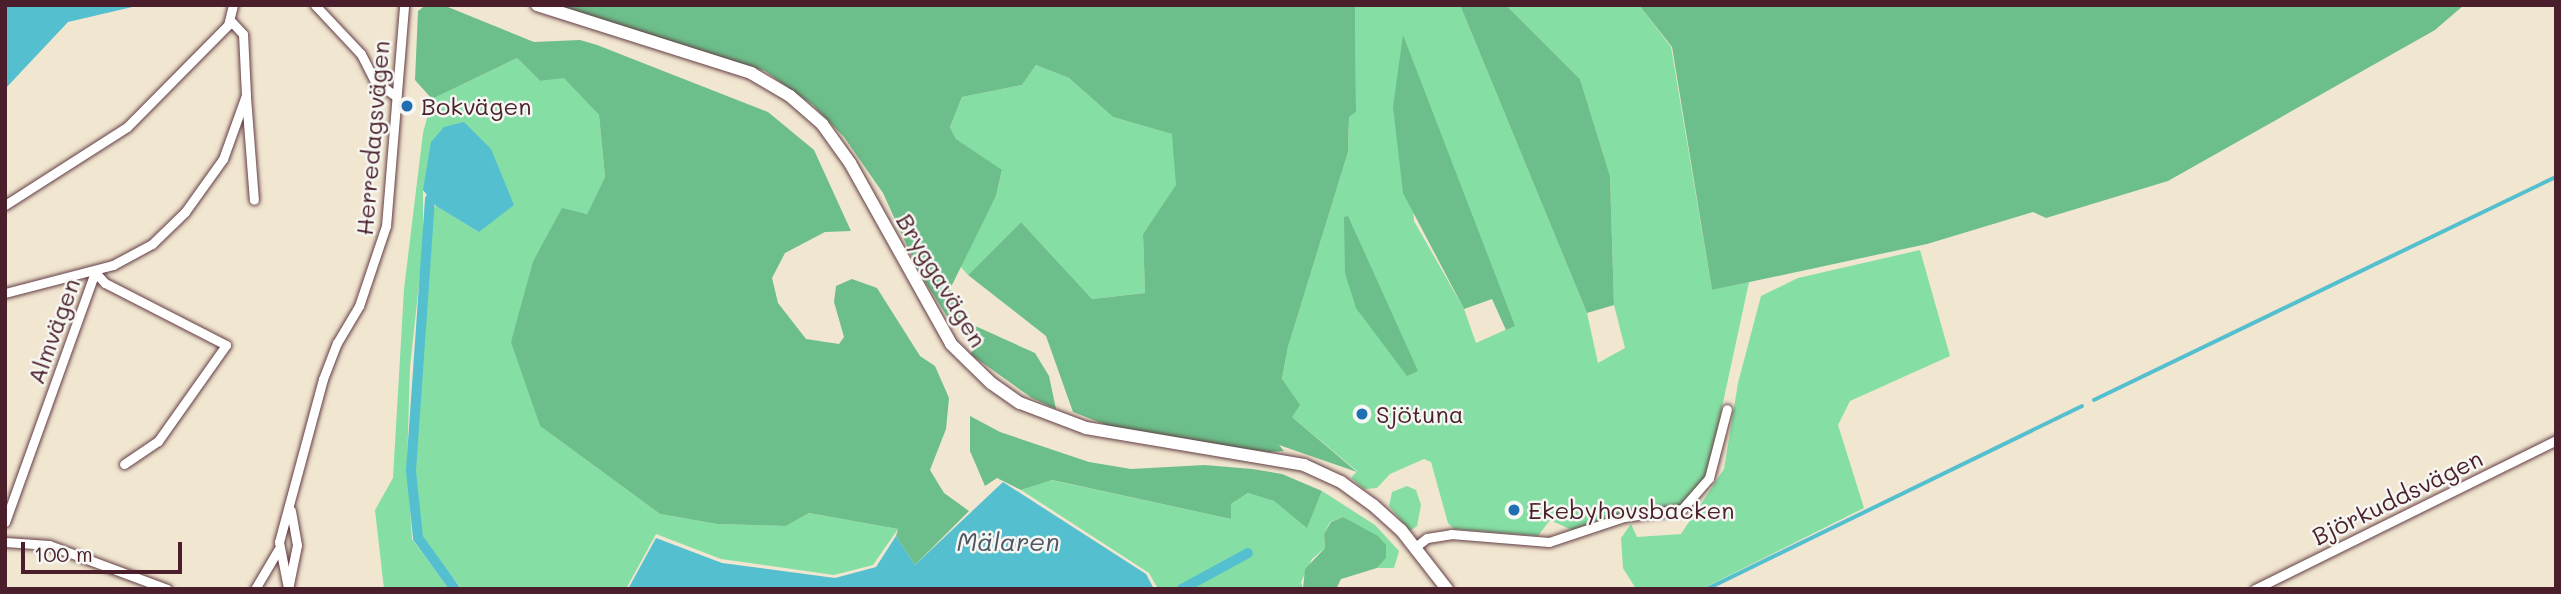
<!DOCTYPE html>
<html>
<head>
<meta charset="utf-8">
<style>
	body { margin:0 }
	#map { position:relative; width:2561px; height:594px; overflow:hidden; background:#f1e6d0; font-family:Mali,sans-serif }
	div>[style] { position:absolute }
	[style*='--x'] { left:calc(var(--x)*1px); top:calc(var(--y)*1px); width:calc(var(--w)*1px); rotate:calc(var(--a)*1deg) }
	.green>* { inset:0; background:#85dfa4 }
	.forest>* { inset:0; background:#6cbe8a }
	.water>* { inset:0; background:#54bfce }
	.stream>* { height:3.5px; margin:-1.75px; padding:0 1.75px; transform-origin:1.75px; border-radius:1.75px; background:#54bfce }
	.canal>* { height:10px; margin:-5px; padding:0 5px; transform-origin:5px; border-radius:5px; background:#54bfce }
	.roads { filter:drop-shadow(0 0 2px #633d44) drop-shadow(0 0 2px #633d44) }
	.street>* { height:9px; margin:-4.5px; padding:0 4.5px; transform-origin:4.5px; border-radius:4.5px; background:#fff }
	.secondary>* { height:12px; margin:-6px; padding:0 6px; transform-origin:6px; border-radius:6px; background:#fff }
	.dots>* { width:19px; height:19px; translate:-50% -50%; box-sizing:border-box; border:4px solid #f6f6f2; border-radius:50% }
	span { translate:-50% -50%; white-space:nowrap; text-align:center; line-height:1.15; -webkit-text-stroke:5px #f6f6f2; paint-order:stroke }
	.poi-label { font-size:24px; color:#4a1f2b }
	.left { translate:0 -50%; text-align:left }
	.street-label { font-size:24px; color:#4a1f2b }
	.water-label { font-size:26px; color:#4e5764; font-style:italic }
	.frame { position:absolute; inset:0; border:7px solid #4a1f2b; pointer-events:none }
	.scale { position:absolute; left:21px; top:542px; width:161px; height:32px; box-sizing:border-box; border:4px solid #4a1f2b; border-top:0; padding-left:9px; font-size:21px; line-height:24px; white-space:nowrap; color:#4a1f2b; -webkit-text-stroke:5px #f6f6f2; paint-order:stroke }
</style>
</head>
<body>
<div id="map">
	<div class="green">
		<i style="clip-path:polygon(evenodd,1355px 5px,1460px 5px,1587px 313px,1598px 363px,1625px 348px,1614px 305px,1610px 176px,1580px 79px,1506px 5px,1639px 5px,1671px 47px,1712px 290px,1749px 282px,1707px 477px,1681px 507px,1572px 530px,1550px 520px,1538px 536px,1454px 529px,1448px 523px,1431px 462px,1424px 459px,1390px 474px,1377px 488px,1364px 489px,1351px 478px,1357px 471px,1292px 417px,1282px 380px,1288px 347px,1348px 152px,1349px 117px,1356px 112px,1355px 5px,1403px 37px,1514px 326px,1476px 343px,1464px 309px,1414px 221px,1403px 37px)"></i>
		<i style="clip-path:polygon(517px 58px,540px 81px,564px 77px,599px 115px,605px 177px,587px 214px,562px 209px,533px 261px,512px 341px,540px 426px,660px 514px,717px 524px,786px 526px,809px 513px,898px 529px,873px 565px,834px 575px,721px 559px,656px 534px,626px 589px,462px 589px,421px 536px,415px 462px,418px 371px,432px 237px,429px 213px,436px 206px,479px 232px,423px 190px,423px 247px,410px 367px,407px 466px,412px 539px,449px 589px,384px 589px,375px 510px,393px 478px,404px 289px,423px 133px,432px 99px)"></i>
		<i style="clip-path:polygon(1036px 65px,1069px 78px,1113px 117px,1173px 134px,1177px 185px,1143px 234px,1145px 293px,1092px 299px,1021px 222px,968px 275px,960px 266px,996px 196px,1002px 171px,956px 139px,950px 127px,962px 97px,1022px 85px)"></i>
		<i style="clip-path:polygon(1920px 250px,1950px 356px,1850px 401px,1838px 425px,1864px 508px,1702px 589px,1636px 589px,1623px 568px,1621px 538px,1631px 524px,1637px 537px,1681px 534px,1724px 469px,1738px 383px,1761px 296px,1798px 278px)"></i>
		<i style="clip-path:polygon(1051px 480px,1231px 519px,1231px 504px,1248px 493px,1274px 501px,1307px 527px,1322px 491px,1375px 525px,1399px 551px,1394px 568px,1377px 568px,1386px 558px,1343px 517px,1330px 522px,1324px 534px,1325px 548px,1312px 559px,1301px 582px,1303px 589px,1158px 589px,1149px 573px,1021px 490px)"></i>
		<i style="clip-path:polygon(1407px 486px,1416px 490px,1421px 505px,1417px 526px,1410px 531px,1389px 506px,1392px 492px)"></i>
	</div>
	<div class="forest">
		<i style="clip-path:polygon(426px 5px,443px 5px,534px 42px,580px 40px,597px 45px,768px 112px,814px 150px,851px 231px,825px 232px,785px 253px,772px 278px,778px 303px,806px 339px,839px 344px,844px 337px,834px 302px,836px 286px,852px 279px,877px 288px,920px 356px,935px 366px,949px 398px,946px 429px,930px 470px,944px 493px,969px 511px,915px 565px,896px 536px,898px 529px,809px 513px,786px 526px,717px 524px,660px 514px,540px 426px,511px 342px,533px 261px,562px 208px,587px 214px,605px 177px,599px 115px,564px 78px,540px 81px,517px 58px,432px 99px,415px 80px,418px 11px)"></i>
		<i style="clip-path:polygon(555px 5px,1355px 5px,1356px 112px,1349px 117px,1348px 152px,1288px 347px,1282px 379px,1300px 405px,1292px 417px,1357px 472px,1279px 445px,1284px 451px,1269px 452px,1132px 435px,1073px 412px,1046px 336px,968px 275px,1021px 222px,1092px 299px,1145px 293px,1143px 234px,1176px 185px,1172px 134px,1113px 117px,1069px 78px,1036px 65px,1022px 85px,962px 97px,950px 127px,956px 139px,1002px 170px,996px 196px,950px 289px,962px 320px,1035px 353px,1049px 376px,1056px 409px,1032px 398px,970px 354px,985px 338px,950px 321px,919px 272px,883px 193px,844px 137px,813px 105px,765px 71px)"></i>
		<i style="clip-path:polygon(1460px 5px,1506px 5px,1580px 79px,1610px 176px,1614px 305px,1587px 313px)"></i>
		<i style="clip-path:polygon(1639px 5px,2464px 5px,2435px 30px,2168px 181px,2046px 218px,2033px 212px,1927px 244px,1712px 290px,1672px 47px)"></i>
		<i style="clip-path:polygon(1403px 35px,1515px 326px,1506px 330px,1492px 299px,1464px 309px,1403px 193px,1393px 107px)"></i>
		<i style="clip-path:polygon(1348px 216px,1418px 371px,1407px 376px,1356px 308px,1345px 273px,1344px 217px)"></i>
		<i style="clip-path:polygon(970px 416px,1000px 432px,1089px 462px,1131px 469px,1205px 465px,1252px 469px,1282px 474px,1322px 491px,1307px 528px,1274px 501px,1248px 493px,1231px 504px,1231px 519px,1052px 480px,1021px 490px,997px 478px,985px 486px,970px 451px)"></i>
		<i style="clip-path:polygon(1343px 517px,1378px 536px,1386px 545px,1386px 558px,1377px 568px,1341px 579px,1336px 589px,1303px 589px,1305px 569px,1325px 548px,1324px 534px,1331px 522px)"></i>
	</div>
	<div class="water">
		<i style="clip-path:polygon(5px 5px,141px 5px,68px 22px,5px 89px)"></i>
		<i style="clip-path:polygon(464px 122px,491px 149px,514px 205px,479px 232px,436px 206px,423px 190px,431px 142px,444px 127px)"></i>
		<i style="clip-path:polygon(1003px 482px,1146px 574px,1154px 589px,628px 589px,656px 538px,722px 563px,835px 578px,876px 567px,896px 536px,915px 565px)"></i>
	</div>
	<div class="stream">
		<i style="--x:2094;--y:400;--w:513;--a:-25.77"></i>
		<i style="--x:1707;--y:589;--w:417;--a:-26"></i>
	</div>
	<div class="canal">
		<i style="--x:430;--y:199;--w:273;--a:94"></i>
		<i style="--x:411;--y:471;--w:67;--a:84"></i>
		<i style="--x:418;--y:538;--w:63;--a:54"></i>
		<i style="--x:1182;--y:589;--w:75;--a:-28.6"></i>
	</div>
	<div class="roads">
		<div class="street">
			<i style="--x:315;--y:5;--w:67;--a:46.8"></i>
			<i style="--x:361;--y:54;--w:30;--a:63"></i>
			<i style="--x:375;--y:81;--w:26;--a:36"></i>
			<i style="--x:246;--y:97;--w:103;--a:85.6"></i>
			<i style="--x:5;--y:205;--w:145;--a:-32.6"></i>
			<i style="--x:127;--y:127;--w:144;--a:-45.3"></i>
			<i style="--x:228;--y:25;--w:21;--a:-76"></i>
			<i style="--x:5;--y:293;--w:112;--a:-14.5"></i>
			<i style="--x:113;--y:265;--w:44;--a:-28.3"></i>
			<i style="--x:152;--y:244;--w:46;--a:-44.1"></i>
			<i style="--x:185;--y:212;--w:65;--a:-54.4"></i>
			<i style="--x:223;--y:159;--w:68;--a:-70.2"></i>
			<i style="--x:246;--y:95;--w:61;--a:-92.8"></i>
			<i style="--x:243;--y:34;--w:19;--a:-133"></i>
			<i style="--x:5;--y:522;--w:266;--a:-70.2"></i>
			<i style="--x:95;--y:272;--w:15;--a:48"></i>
			<i style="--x:105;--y:283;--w:136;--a:27.1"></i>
			<i style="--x:226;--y:345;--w:118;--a:125.3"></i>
			<i style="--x:158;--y:441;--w:41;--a:145.9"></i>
			<i style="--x:5;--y:542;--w:44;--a:3.9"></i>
			<i style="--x:49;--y:545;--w:126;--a:20.4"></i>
			<i style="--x:1414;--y:548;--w:16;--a:-38"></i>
			<i style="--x:1427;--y:538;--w:24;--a:-9"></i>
			<i style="--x:1451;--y:534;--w:98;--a:4.7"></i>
			<i style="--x:1549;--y:542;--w:79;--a:-18.4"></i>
			<i style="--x:1624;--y:517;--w:59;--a:-7.9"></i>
			<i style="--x:1682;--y:509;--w:41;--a:-48.9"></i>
			<i style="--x:1709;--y:478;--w:71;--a:-75.4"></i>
			<i style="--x:288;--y:588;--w:47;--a:-101.1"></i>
			<i style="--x:279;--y:542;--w:169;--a:-74.9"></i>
			<i style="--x:323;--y:379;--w:39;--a:-69"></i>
			<i style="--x:337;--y:343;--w:43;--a:-59.3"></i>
			<i style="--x:359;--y:306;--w:84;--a:-71.4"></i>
			<i style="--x:386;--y:226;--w:222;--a:-85.3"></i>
			<i style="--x:255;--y:589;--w:45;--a:-59.5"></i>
			<i style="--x:288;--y:589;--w:45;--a:-78.4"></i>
			<i style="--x:297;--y:545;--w:35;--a:-100"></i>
			<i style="--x:2255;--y:589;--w:336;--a:-26.3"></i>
		</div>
		<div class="secondary">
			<i style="--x:537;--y:5;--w:225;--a:17.6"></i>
			<i style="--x:751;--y:73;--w:45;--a:30.5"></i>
			<i style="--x:790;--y:96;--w:43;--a:41.2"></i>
			<i style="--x:822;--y:124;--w:48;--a:54.3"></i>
			<i style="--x:850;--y:163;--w:207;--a:60.8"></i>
			<i style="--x:951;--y:344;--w:56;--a:44.3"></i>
			<i style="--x:991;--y:383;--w:35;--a:35"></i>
			<i style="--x:1020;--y:403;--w:71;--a:20.7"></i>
			<i style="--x:1086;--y:428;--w:221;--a:9.6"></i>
			<i style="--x:1304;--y:465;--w:41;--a:24.7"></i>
			<i style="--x:1341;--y:482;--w:39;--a:36"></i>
			<i style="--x:1373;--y:505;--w:38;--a:42"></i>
			<i style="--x:1401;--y:530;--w:75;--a:52.1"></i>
		</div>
	</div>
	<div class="dots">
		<i style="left:407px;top:106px;background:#1f6fb2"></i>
		<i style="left:1362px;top:414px;background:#1f6fb2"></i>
		<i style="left:1514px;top:510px;background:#1f6fb2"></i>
	</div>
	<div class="poi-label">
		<span class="left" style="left:421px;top:106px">Bokvägen</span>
		<span class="left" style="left:1376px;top:414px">Sjötuna</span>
		<span class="left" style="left:1528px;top:510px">Ekebyhovsbacken</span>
	</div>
	<div class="street-label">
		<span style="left:372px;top:138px;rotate:-85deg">Herredagsvägen</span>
		<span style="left:942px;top:280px;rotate:59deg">Bryggavägen</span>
		<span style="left:53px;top:331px;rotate:-70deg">Almvägen</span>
		<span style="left:2397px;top:497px;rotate:-26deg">Björkuddsvägen</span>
	</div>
	<div class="water-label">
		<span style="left:1008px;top:542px">Mälaren</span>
	</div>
	<div class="frame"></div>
	<div class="scale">100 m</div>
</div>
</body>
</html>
